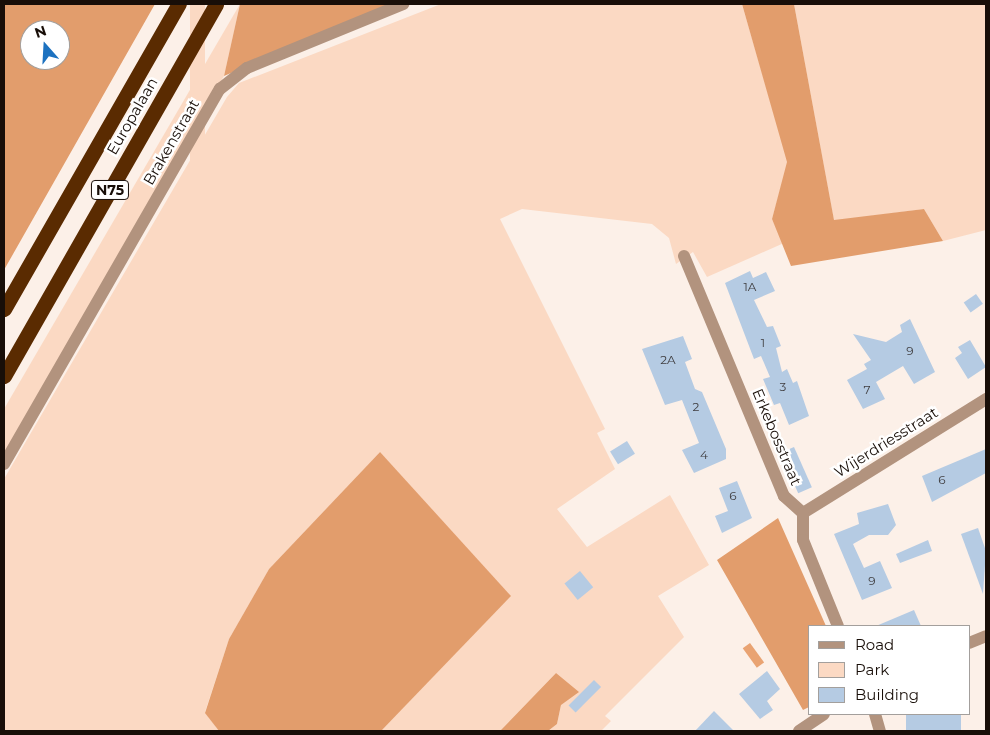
<!DOCTYPE html>
<html>
<head>
<meta charset="utf-8">
<style>
	body { margin:0 }
	#map { position:relative; width:990px; height:735px; overflow:hidden; background:#fcf0e8; font-family:Montserrat,sans-serif }
	div>[style] { position:absolute }
	[style*='--x'] { left:calc(var(--x)*1px); top:calc(var(--y)*1px); width:calc(var(--w)*1px); rotate:calc(var(--a)*1deg) }
	.green>* { inset:0; background:#fbd9c3; transform-origin:0 0 }
	.forest>* { inset:0; background:#e29d6c }
	.water>* { inset:0; background:#e9a372; transform-origin:0 0 }
	.building>* { inset:0; background:#b5cbe3; transform-origin:0 0 }
	.minor>* { height:12px; margin:-6px; padding:0 6px; transform-origin:6px; border-radius:6px; background:#b2937e }
	.highway>* { height:15px; margin:-7.5px; padding:0 7.5px; transform-origin:7.5px; border-radius:7.5px; background:#5a2b01 }
	span { translate:-50% -50%; white-space:nowrap; text-align:center; line-height:1.15; -webkit-text-stroke:5px #fff; paint-order:stroke }
	.number-label { font-size:12px; color:#3f3d3f }
	.number-label span { -webkit-text-stroke-width:0 }
	.shield-label span { padding:1px 4px; background:#fff; border:1px solid; border-radius:4px; -webkit-text-stroke-width:0 }
	.shield-label { font-size:14px; color:#180e08; font-weight:700 }
	.street-label { font-size:15px; color:#180e08 }
	.frame { position:absolute; inset:0; border:5px solid #180e08; pointer-events:none }
	.legend { position:absolute; left:808px; top:625px; width:162px; height:90px; box-sizing:border-box; background:#fff; border:1px solid #a39f9c; margin:0; padding:6px 9px; list-style:none; font-size:15px; color:#180e08 }
	.legend li { display:flex; align-items:center; gap:10px; height:25px }
	.legend b { width:25px; border:1px solid #a39f9c }
	.north { position:absolute; left:20px; top:20px; width:50px; height:50px; box-sizing:border-box; background:#fff; border:1px solid #a39f9c; border-radius:50%; rotate:341deg; font-size:14px; font-weight:700; line-height:20px; text-align:center; color:#180e08 }
	.north::after { content:''; display:block; margin:auto; width:18px; height:22px; background:#1d72c0; clip-path:polygon(50% 0,100% 100%,50% 72%,0 100%) }
</style>
</head>
<body>
<div id="map">
	<div class="green">
		<i style="left:190px;top:4px;width:15px;height:374px"></i>
		<i style="clip-path:polygon(240px 4px,224px 76px,4px 454px,4px 409px)"></i>
		<i style="clip-path:polygon(441px 4px,742px 4px,788px 162px,772px 219px,784px 243px,707px 277px,693px 252px,676px 264px,669px 238px,652px 224px,522px 209px,500px 219px,605px 429px,597px 433px,615px 469px,557px 509px,587px 547px,670px 495px,709px 565px,658px 596px,684px 637px,605px 716px,611px 721px,601px 731px,548px 731px,557px 724px,561px 705px,556px 673px,500px 731px,381px 731px,380px 452px,269px 569px,229px 639px,205px 712px,219px 731px,4px 731px,4px 479px,227px 97px,239px 83px)"></i>
		<i style="clip-path:polygon(794px 4px,986px 4px,986px 230px,943px 241px,924px 209px,834px 221px)"></i>
	</div>
	<div class="forest">
		<i style="clip-path:polygon(evenodd,4px 4px,155px 4px,4px 270px,4px 4px,30px 30px,60px 30px,60px 60px,30px 60px,30px 30px)"></i>
		<i style="clip-path:polygon(240px 4px,391px 4px,224px 76px)"></i>
		<i style="clip-path:polygon(742px 4px,794px 4px,834px 220px,924px 209px,943px 241px,791px 266px,772px 219px,787px 162px)"></i>
		<i style="clip-path:polygon(380px 452px,511px 596px,381px 731px,219px 731px,205px 713px,229px 639px,269px 569px)"></i>
		<i style="clip-path:polygon(778px 518px,826px 626px,809px 626px,809px 707px,803px 710px,717px 560px)"></i>
		<i style="clip-path:polygon(556px 673px,579px 692px,561px 705px,557px 724px,548px 731px,500px 731px)"></i>
	</div>
	<div class="water">
		<i style="left:750px;top:643px;width:24px;height:9px;rotate:54deg"></i>
	</div>
	<div class="building">
		<i style="clip-path:polygon(750px 271px,753px 278px,766px 272px,775px 291px,754px 300px,767px 327px,773px 326px,781px 346px,776px 348px,782px 372px,787px 369px,793px 383px,797px 381px,809px 416px,789px 425px,780px 403px,774px 405px,763px 379px,770px 377px,761px 356px,754px 359px,725px 283px)"></i>
		<i style="left:976px;top:294px;width:12px;height:15px;rotate:55deg"></i>
		<i style="clip-path:polygon(910px 319px,935px 372px,914px 384px,903px 366px,876px 382px,885px 399px,863px 409px,847px 380px,867px 369px,864px 364px,871px 360px,853px 334px,886px 342px,902px 332px,900px 325px)"></i>
		<i style="clip-path:polygon(683px 336px,692px 359px,685px 362px,695px 389px,702px 392px,726px 449px,726px 459px,694px 473px,682px 450px,699px 443px,682px 400px,665px 405px,642px 349px)"></i>
		<i style="clip-path:polygon(970px 340px,986px 367px,968px 379px,955px 358px,962px 353px,958px 347px)"></i>
		<i style="left:627px;top:441px;width:15px;height:20px;rotate:58deg"></i>
		<i style="left:794px;top:447px;width:44px;height:15px;rotate:66deg"></i>
		<i style="clip-path:polygon(986px 449px,986px 473px,932px 502px,922px 476px)"></i>
		<i style="clip-path:polygon(737px 481px,752px 518px,722px 533px,715px 516px,728px 511px,719px 488px)"></i>
		<i style="clip-path:polygon(888px 504px,896px 525px,888px 535px,869px 535px,853px 544px,864px 568px,880px 561px,892px 588px,862px 600px,834px 534px,859px 524px,857px 513px)"></i>
		<i style="clip-path:polygon(978px 528px,986px 551px,983px 594px,961px 534px)"></i>
		<i style="clip-path:polygon(928px 540px,932px 551px,900px 563px,896px 554px)"></i>
		<i style="left:580px;top:571px;width:21px;height:20px;rotate:51deg"></i>
		<i style="clip-path:polygon(914px 610px,921px 626px,876px 626px)"></i>
		<i style="clip-path:polygon(767px 671px,780px 689px,767px 701px,773px 710px,760px 719px,739px 694px)"></i>
		<i style="left:594px;top:680px;width:10px;height:36px;rotate:45deg"></i>
		<i style="clip-path:polygon(714px 711px,734px 731px,695px 731px)"></i>
		<i style="left:906px;top:714px;width:55px;height:17px"></i>
	</div>
	<div class="minor">
		<i style="--x:684;--y:256;--w:260;--a:67.4"></i>
		<i style="--x:784;--y:496;--w:25;--a:42"></i>
		<i style="--x:4;--y:464;--w:433;--a:-60.1"></i>
		<i style="--x:220;--y:89;--w:34;--a:-38"></i>
		<i style="--x:247;--y:68;--w:169;--a:-22.3"></i>
		<i style="--x:803;--y:513;--w:216;--a:-31.9"></i>
		<i style="--x:803;--y:513;--w:27;--a:90"></i>
		<i style="--x:803;--y:540;--w:93;--a:67.9"></i>
		<i style="--x:969;--y:643;--w:18;--a:-22"></i>
		<i style="--x:875;--y:714;--w:18;--a:74"></i>
		<i style="--x:799;--y:731;--w:30;--a:-34"></i>
	</div>
	<div class="highway">
		<i style="--x:4;--y:309;--w:352;--a:-60.2"></i>
		<i style="--x:4;--y:376;--w:428;--a:-60.3"></i>
	</div>
	<div class="number-label">
		<span style="left:750px;top:287px">1A</span>
		<span style="left:763px;top:343px">1</span>
		<span style="left:910px;top:351px">9</span>
		<span style="left:668px;top:360px">2A</span>
		<span style="left:783px;top:387px">3</span>
		<span style="left:867px;top:390px">7</span>
		<span style="left:696px;top:407px">2</span>
		<span style="left:704px;top:455px">4</span>
		<span style="left:942px;top:480px">6</span>
		<span style="left:733px;top:496px">6</span>
		<span style="left:872px;top:581px">9</span>
	</div>
	<div class="shield-label">
		<span style="left:110px;top:190px">N75</span>
	</div>
	<div class="street-label">
		<span style="left:132px;top:116px;rotate:-60deg">Europalaan</span>
		<span style="left:171px;top:142px;rotate:-60deg">Brakenstraat</span>
		<span style="left:777px;top:437px;rotate:67deg">Erkebosstraat</span>
		<span style="left:886px;top:442px;rotate:-32deg">Wijerdriesstraat</span>
	</div>
	<div class="frame"></div>
	<ul class="legend">
	<li><b style="height:6px;background:#b2937e"></b>Road</li>
	<li><b style="height:14px;background:#fbd9c3"></b>Park</li>
	<li><b style="height:14px;background:#b5cbe3"></b>Building</li>
	</ul>
	<div class="north">N</div>
</div>
</body>
</html>
